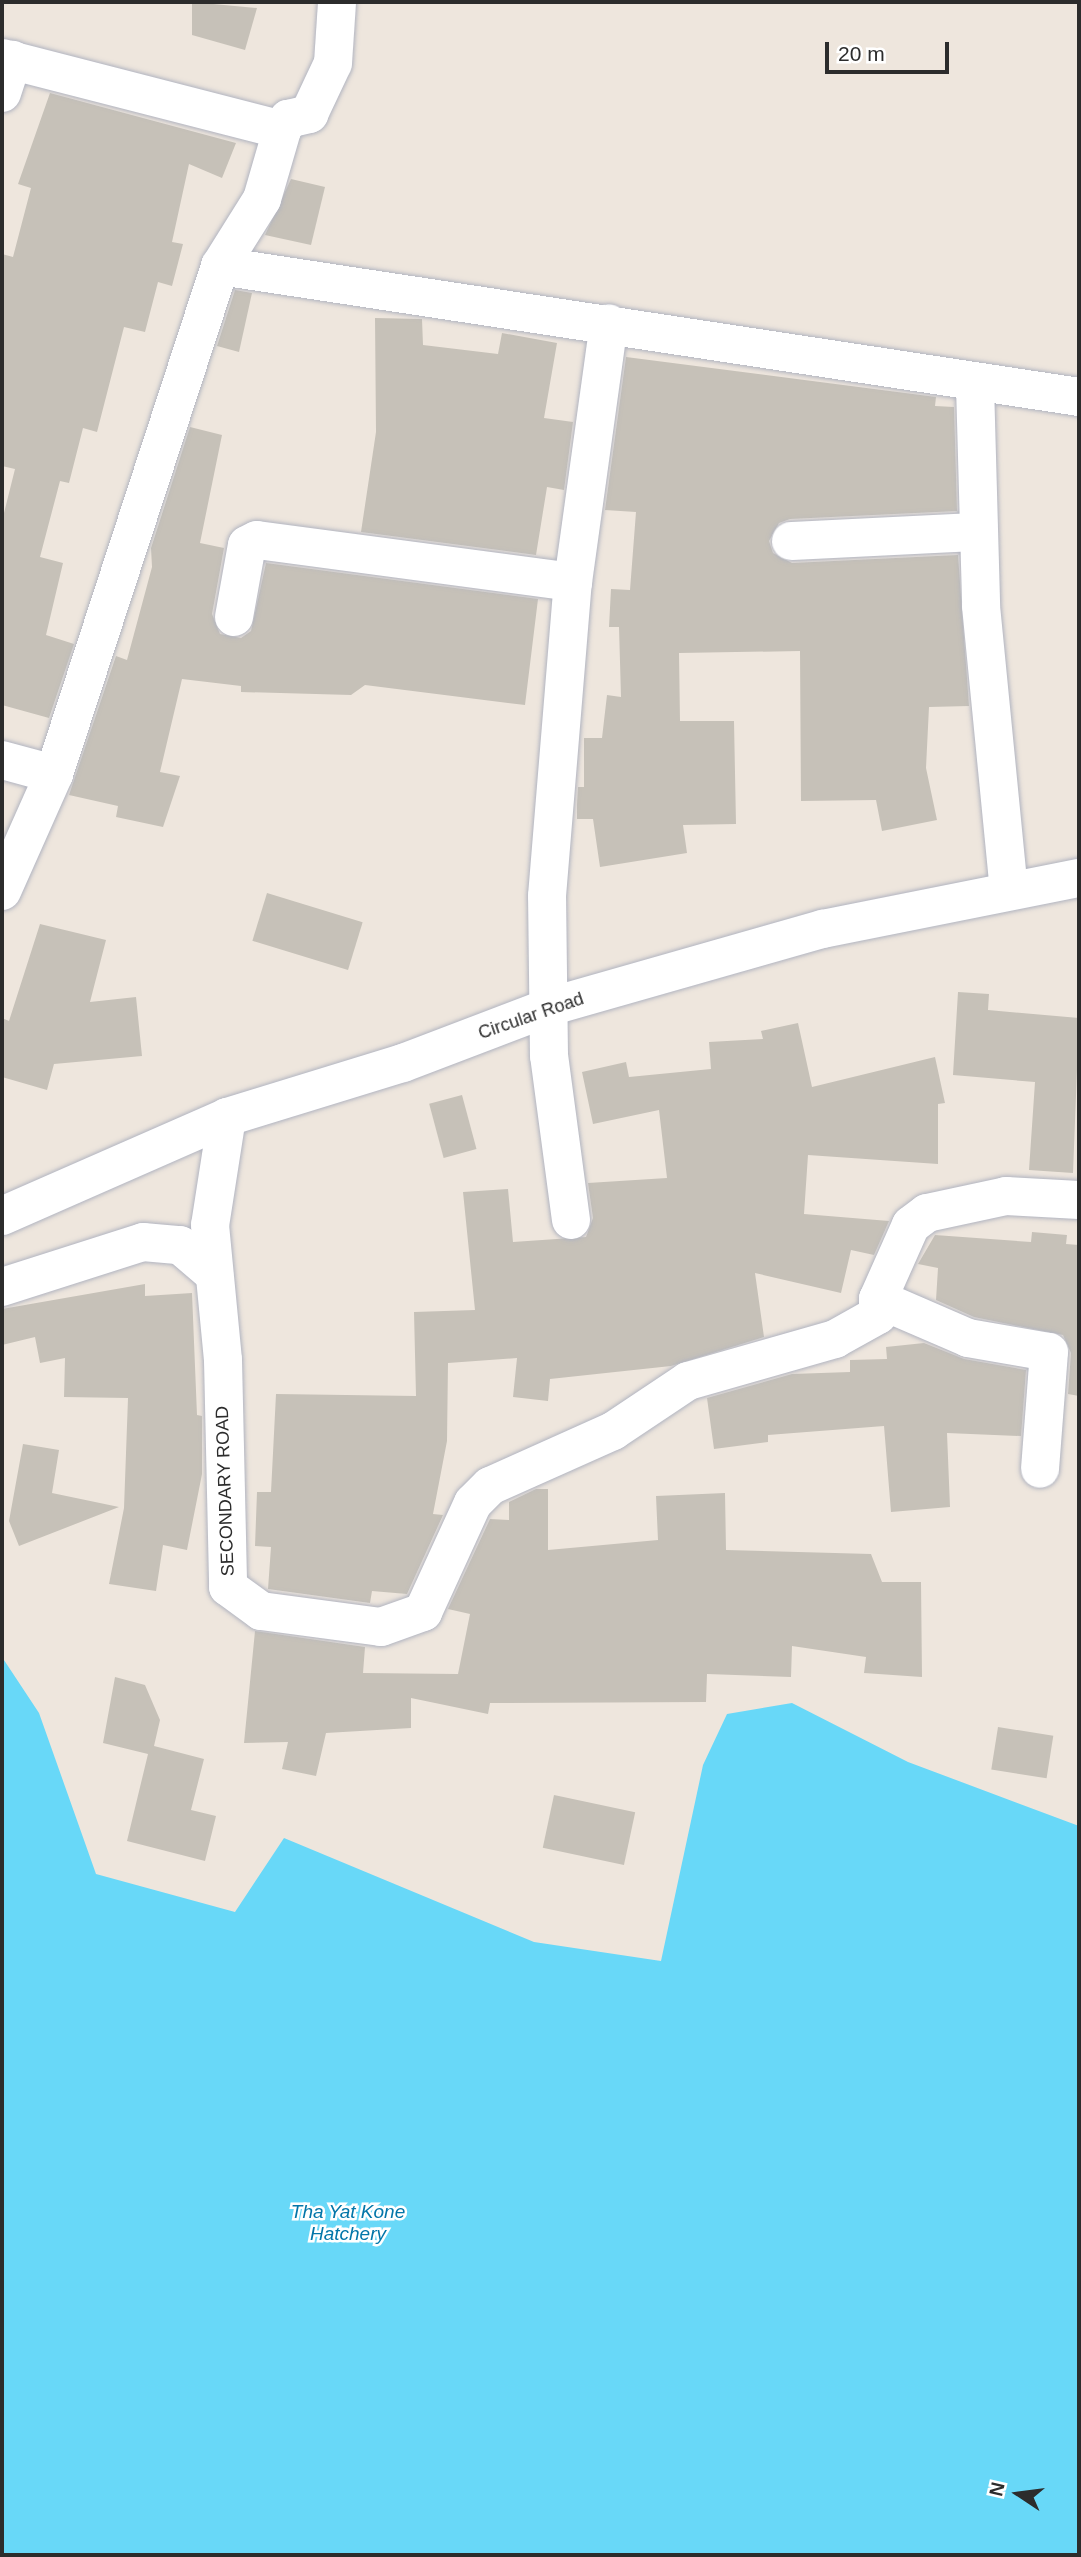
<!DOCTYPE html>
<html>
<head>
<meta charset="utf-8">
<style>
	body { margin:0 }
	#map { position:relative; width:1081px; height:2557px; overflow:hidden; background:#eee6dd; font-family:Helvetica,sans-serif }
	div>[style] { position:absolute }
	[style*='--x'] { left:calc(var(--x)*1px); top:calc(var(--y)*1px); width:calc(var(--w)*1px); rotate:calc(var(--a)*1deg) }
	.water>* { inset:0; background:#68d8f8 }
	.building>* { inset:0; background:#c6c1b8; transform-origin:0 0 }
	.roads { filter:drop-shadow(0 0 2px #b1b4c0) drop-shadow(0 0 2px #b1b4c0) }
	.minor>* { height:38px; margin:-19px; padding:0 19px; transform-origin:19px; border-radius:19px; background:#fff }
	.tertiary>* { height:38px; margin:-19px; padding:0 19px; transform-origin:19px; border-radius:19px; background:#fff }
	span { translate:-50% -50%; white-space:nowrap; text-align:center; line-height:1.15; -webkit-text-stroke:5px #fff; paint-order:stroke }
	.street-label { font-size:18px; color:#2c2c2c }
	.water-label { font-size:19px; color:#0376a9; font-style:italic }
	.frame { position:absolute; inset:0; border:4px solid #2c2c2c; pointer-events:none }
	.north { position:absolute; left:983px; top:2459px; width:70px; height:70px; -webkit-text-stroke:5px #fff; paint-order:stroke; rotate:283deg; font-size:19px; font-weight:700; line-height:28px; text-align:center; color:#2c2c2c }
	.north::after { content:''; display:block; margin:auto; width:24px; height:32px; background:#2c2c2c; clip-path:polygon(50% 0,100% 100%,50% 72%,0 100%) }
	.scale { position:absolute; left:825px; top:42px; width:124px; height:32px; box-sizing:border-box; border:4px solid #2c2c2c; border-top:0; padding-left:9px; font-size:21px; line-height:24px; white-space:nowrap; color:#2c2c2c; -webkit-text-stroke:5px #fff; paint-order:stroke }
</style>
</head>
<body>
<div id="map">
	<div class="water">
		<i style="clip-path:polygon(2px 1657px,39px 1713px,96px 1874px,235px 1912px,284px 1838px,534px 1942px,661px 1961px,703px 1765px,727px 1714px,792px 1703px,908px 1762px,1079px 1826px,1079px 2555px,2px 2555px)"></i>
	</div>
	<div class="building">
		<i style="clip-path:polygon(192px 2px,257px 8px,245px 50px,192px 35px)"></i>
		<i style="clip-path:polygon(50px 93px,236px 143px,222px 178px,189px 164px,172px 242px,183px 244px,172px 286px,158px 282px,145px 332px,124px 327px,97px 432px,83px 428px,69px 483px,60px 481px,40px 557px,63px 563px,46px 635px,74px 644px,49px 718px,2px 705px,2px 521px,15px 469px,2px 466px,2px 254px,13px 257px,31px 188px,18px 184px)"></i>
		<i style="clip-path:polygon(291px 179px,325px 187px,311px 245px,265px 235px)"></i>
		<i style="clip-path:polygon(235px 290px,252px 293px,239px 352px,217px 346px)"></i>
		<i style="clip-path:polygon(375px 318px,422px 319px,423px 345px,498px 354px,502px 333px,557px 343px,544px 418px,573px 422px,564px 490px,547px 487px,536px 555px,361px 532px,376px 432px)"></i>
		<i style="clip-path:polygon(626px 357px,936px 397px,935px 406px,954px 407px,957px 511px,790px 519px,779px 523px,769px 541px,773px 553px,792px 563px,958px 555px,969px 706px,929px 707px,926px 768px,937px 820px,882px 831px,876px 800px,801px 801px,800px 651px,679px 653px,680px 721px,734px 721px,736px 824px,683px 825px,687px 853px,600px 867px,593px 819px,577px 819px,577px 804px,578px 787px,584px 787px,584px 738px,602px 738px,607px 695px,621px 697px,619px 627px,609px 627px,611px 589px,630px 590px,636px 512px,605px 510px)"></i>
		<i style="clip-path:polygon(190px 427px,222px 435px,200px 543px,224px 548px,212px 614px,220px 634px,241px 638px,251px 631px,266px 563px,538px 599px,525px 705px,365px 685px,351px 695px,241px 692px,241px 686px,182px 679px,160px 772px,180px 776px,163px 827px,116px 817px,118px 806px,69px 795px,116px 656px,127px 660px,152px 567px,151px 548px)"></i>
		<i style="left:267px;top:893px;width:100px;height:50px;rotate:17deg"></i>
		<i style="clip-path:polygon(40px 924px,106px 940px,90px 1002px,136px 997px,142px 1056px,54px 1064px,47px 1090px,2px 1077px,2px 1018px,9px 1021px)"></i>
		<i style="clip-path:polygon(958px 992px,989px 994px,988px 1010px,1079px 1018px,1073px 1173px,1029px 1170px,1035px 1082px,953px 1075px)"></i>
		<i style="clip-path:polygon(798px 1023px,812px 1087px,935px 1057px,945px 1103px,938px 1104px,938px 1164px,808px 1155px,804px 1214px,889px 1221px,874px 1255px,851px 1250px,841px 1293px,755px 1273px,764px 1337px,671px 1366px,550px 1379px,548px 1401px,513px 1397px,517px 1358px,448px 1363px,447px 1441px,433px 1514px,443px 1515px,407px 1594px,372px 1591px,370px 1603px,268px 1589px,271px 1547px,255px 1546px,257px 1492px,271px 1492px,276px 1394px,416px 1396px,414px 1312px,475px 1310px,463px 1192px,508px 1189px,513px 1242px,586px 1237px,593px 1218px,588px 1183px,667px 1178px,659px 1110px,593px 1124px,582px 1072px,626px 1062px,629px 1077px,711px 1069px,709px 1042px,763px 1039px,761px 1031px)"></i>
		<i style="left:462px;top:1095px;width:56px;height:34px;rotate:75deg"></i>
		<i style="clip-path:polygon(1032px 1232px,1067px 1235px,1066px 1244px,1079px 1245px,1079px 1396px,1068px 1394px,1071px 1353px,1063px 1335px,974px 1317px,936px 1300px,938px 1268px,918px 1264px,935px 1235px,1031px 1242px)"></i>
		<i style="clip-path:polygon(145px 1284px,145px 1296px,192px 1293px,197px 1415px,202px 1416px,202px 1474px,187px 1550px,163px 1545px,156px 1591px,109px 1584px,124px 1508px,128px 1398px,64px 1397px,65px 1358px,40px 1363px,35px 1337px,2px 1345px,2px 1309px)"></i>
		<i style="clip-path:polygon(924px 1343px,964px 1359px,1026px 1370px,1021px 1436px,947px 1433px,950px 1507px,891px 1512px,884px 1426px,768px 1435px,768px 1442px,714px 1449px,707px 1398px,792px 1374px,850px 1372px,850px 1360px,887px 1359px,886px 1347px)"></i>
		<i style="clip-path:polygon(23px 1444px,59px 1450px,52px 1493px,119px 1507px,19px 1546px,9px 1521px)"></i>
		<i style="clip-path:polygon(536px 1489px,548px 1489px,548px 1550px,658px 1540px,656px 1496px,725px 1493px,726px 1550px,871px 1554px,882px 1582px,921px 1582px,922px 1677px,864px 1673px,866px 1657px,792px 1646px,791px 1677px,707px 1674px,706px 1702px,490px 1703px,488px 1714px,411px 1698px,411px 1728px,326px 1733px,316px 1776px,282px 1769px,288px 1742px,244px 1743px,255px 1631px,365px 1647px,363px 1673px,458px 1674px,470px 1614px,448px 1609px,490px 1519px,509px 1520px,509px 1502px)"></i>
		<i style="clip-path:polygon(115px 1677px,145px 1685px,160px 1720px,154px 1746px,204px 1759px,191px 1810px,216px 1816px,205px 1861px,127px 1841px,148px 1754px,103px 1743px)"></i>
		<i style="left:998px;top:1727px;width:56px;height:43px;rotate:9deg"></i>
		<i style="left:554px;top:1795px;width:83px;height:54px;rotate:12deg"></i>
	</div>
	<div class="roads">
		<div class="minor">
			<i style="--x:2;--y:58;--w:289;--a:14.4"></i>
			<i style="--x:282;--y:130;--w:13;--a:-61"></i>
			<i style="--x:288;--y:119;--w:22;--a:-13"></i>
			<i style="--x:309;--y:114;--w:56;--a:-64.8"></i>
			<i style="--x:333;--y:63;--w:61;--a:-86.2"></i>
			<i style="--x:2;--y:93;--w:35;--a:-72"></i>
			<i style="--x:220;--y:266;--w:869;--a:8.67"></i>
			<i style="--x:975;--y:385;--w:221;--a:88.4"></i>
			<i style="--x:981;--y:606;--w:285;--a:84.4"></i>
			<i style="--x:791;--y:541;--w:185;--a:-2.8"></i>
			<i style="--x:234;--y:617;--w:73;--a:-79.8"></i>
			<i style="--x:247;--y:545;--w:11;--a:-27"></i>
			<i style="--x:257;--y:540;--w:319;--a:7.6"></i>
			<i style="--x:2;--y:760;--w:54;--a:15.1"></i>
			<i style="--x:2;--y:891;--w:128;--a:-66"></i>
			<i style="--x:54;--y:774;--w:534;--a:-71.9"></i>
			<i style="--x:220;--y:266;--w:79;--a:-57.9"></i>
			<i style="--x:262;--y:199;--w:72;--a:-73.8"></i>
			<i style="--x:227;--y:1117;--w:109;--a:98.9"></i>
			<i style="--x:210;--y:1225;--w:136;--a:84.5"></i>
			<i style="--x:223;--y:1360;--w:227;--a:88.7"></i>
			<i style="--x:228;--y:1587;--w:41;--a:36"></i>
			<i style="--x:261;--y:1611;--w:121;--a:7.6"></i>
			<i style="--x:381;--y:1627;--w:45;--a:-19.7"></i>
			<i style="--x:423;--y:1612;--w:120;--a:-65.4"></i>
			<i style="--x:473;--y:1503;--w:24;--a:-45"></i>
			<i style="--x:490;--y:1486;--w:135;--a:-24.1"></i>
			<i style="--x:613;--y:1431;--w:90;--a:-33.7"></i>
			<i style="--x:688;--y:1381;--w:153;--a:-15.9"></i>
			<i style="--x:835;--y:1339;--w:49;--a:-29.2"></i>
			<i style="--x:878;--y:1315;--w:16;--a:-90"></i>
			<i style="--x:878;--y:1299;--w:81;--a:-66"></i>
			<i style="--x:911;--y:1225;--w:20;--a:-37"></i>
			<i style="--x:927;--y:1213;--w:81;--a:-12.1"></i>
			<i style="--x:1006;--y:1196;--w:73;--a:3.1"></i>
			<i style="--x:571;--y:1220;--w:165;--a:-97.6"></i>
			<i style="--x:549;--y:1056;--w:160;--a:-90.7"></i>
			<i style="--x:547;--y:896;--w:315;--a:-85.3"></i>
			<i style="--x:573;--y:582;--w:261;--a:-82.1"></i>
			<i style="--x:2;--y:1287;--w:148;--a:-17.7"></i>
			<i style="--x:143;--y:1242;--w:37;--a:5"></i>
			<i style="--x:180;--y:1245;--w:45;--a:40.5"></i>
			<i style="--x:878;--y:1299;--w:98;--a:23.4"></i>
			<i style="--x:968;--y:1338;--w:82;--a:9.8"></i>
			<i style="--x:1049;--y:1352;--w:117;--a:94.4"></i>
		</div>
		<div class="tertiary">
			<i style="--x:2;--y:1216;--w:246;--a:-23.7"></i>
			<i style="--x:227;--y:1117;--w:184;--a:-17.1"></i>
			<i style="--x:403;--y:1063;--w:160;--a:-20.9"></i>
			<i style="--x:552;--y:1006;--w:282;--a:-15.9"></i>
			<i style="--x:823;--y:929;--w:261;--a:-11.3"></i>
		</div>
	</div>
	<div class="street-label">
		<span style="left:531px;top:1016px;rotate:-19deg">Circular Road</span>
		<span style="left:225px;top:1491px;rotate:-92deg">SECONDARY ROAD</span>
	</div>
	<div class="water-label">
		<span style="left:348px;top:2223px">Tha Yat Kone<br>Hatchery</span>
	</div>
	<div class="frame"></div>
	<div class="north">N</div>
	<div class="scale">20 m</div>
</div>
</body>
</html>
